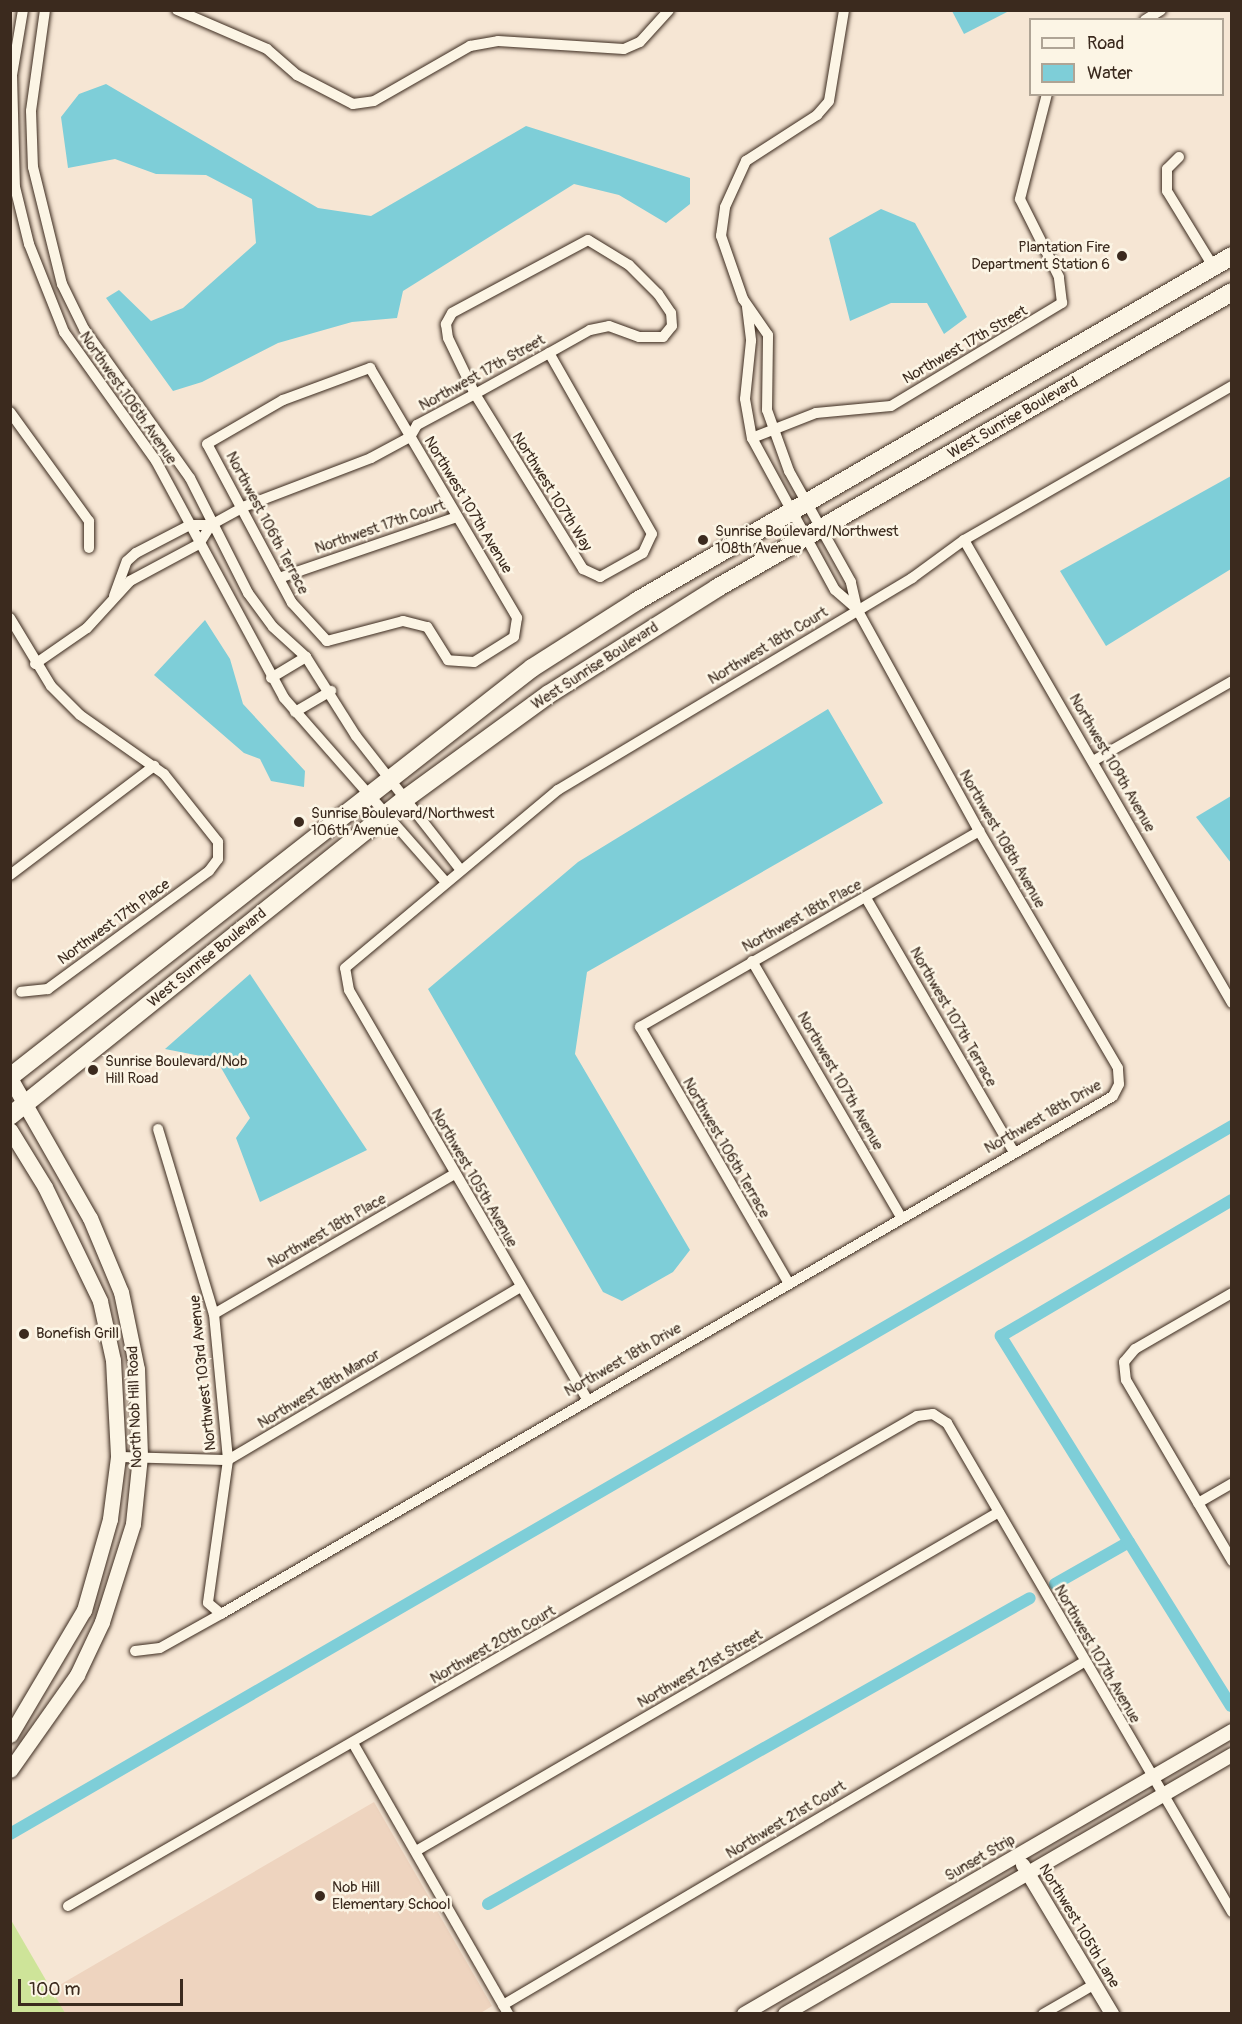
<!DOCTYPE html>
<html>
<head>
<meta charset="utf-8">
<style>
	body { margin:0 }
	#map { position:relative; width:1242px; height:2024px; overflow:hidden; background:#f6e6d4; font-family:Pangolin,sans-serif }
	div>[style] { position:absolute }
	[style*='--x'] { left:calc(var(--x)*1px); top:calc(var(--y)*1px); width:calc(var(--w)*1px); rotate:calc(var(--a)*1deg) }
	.built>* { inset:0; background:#eed4bf }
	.green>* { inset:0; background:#cee499 }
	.water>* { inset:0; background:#7eced8 }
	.canal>* { height:12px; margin:-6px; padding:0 6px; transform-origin:6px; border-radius:6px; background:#7eced8 }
	.roads { filter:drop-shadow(0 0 2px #3b2a1e) drop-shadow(0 0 2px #3b2a1e) }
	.minor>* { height:10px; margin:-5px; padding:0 5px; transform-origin:5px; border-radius:5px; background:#fcf5e5 }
	.tertiary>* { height:14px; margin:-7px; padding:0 7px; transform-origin:7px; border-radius:7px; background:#fcf5e5 }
	.secondary>* { height:15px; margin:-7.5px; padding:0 7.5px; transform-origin:7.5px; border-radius:7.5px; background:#fcf5e5 }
	.trunk>* { height:18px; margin:-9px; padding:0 9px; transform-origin:9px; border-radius:9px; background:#fcf5e5 }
	.dots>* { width:16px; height:16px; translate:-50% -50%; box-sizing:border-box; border:3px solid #fcf5e5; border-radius:50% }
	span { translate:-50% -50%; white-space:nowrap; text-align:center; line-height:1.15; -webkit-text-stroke:5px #fcf5e5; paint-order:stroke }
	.poi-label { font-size:15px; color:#3b2a1e }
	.right { translate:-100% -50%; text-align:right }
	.left { translate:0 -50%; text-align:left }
	.street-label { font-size:15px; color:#3b2a1e }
	.frame { position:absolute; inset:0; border:12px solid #3b2a1e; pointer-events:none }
	.legend { position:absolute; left:1029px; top:18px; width:195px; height:78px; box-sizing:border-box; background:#fcf5e5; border:2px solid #afa495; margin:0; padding:8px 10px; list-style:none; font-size:18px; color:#3b2a1e }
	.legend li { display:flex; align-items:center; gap:12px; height:30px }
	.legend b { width:30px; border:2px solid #afa495 }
	.scale { position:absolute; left:18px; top:1979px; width:165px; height:27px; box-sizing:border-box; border:3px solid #3b2a1e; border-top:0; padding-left:8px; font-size:18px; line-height:21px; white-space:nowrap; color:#3b2a1e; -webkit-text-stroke:4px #fcf5e5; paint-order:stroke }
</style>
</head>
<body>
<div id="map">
	<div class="built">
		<i style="clip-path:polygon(374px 1802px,492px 2006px,479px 2014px,65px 2014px,51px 1990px)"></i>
	</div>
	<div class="green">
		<i style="clip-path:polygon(11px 1920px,65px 2013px,11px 2013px)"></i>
	</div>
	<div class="water">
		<i style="clip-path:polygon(952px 11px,1009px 11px,964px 34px)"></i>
		<i style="clip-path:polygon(106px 84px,318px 208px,371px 216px,526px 126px,690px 178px,690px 204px,666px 223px,619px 195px,574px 184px,403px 291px,397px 318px,352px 322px,278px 343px,202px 382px,173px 391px,106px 298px,119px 290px,151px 321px,183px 308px,256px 243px,252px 199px,206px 175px,156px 174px,115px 159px,68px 168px,61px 117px,79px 94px)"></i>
		<i style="clip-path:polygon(881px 209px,915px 223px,967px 317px,944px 334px,927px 303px,891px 303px,850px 321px,829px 238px)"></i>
		<i style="clip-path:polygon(1231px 476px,1231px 569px,1106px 646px,1060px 571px)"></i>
		<i style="clip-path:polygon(205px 620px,230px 659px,243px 704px,305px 771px,304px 787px,271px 781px,260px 759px,244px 753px,154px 675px)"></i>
		<i style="clip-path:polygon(828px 709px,883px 803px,587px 972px,575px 1054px,690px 1250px,673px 1272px,622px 1301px,603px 1292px,428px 989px,578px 862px)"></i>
		<i style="clip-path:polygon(1231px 796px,1231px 863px,1196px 817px)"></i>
		<i style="clip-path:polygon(250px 974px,367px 1150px,260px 1202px,236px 1138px,250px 1118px,216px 1059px,165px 1049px)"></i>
	</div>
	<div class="canal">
		<i style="--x:1055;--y:1584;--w:85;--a:-29.6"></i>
		<i style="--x:1231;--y:1706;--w:436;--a:-121.9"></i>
		<i style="--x:1001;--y:1336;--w:268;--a:-30.5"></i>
		<i style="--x:10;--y:1834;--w:1412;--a:-30.09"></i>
		<i style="--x:488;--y:1904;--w:622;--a:-29.45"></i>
	</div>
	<div class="roads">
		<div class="minor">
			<i style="--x:23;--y:10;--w:66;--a:99.6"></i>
			<i style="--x:12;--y:75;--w:112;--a:88.5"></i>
			<i style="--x:15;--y:187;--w:59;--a:76.2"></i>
			<i style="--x:29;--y:244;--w:95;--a:68.3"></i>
			<i style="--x:64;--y:332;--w:158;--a:54.5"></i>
			<i style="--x:156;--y:461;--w:269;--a:61.6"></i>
			<i style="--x:284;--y:698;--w:242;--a:48.7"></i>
			<i style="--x:45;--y:10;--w:102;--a:97.9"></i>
			<i style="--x:31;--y:111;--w:56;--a:88"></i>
			<i style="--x:33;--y:167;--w:121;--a:76.1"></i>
			<i style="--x:62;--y:284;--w:50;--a:63.9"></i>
			<i style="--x:84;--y:329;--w:183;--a:54.6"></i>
			<i style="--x:190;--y:478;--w:129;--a:63.2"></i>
			<i style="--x:248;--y:593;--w:42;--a:53.7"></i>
			<i style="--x:273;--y:627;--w:45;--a:42.3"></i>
			<i style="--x:306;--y:657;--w:93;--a:57.7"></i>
			<i style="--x:356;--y:736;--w:167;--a:52"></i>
			<i style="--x:177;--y:10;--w:98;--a:23.4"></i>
			<i style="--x:267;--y:49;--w:40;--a:41"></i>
			<i style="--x:297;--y:75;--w:63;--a:27.4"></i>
			<i style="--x:353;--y:104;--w:21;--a:-8"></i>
			<i style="--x:374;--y:101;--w:111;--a:-29.8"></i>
			<i style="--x:470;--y:46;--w:28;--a:-10"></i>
			<i style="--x:498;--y:41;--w:126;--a:3.6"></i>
			<i style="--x:624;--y:49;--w:17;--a:-24"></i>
			<i style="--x:640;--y:42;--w:43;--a:-47.8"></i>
			<i style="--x:1145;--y:20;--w:19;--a:-32"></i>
			<i style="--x:1179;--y:157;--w:17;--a:135"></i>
			<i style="--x:1167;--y:169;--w:22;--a:90"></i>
			<i style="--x:1167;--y:191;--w:88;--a:58.5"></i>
			<i style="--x:747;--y:307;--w:34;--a:83"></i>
			<i style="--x:751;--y:341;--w:58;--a:95.9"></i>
			<i style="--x:745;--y:399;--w:40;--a:80"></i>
			<i style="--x:752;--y:438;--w:173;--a:61.4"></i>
			<i style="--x:835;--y:590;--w:29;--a:41"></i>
			<i style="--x:370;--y:368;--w:290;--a:59.5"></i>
			<i style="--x:517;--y:618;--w:19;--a:99"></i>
			<i style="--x:514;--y:637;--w:47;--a:148"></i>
			<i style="--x:474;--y:662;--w:26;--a:-176"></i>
			<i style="--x:448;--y:660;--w:39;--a:-122"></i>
			<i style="--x:427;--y:627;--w:25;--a:-166"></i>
			<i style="--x:403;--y:621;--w:79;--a:165.3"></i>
			<i style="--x:327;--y:641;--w:52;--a:-132.6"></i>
			<i style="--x:292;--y:603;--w:180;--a:-118.1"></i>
			<i style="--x:207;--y:444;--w:88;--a:-30.1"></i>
			<i style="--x:283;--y:400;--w:93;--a:-20.2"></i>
			<i style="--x:10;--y:412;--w:135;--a:54.1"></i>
			<i style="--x:89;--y:521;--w:27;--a:90"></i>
			<i style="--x:752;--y:438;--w:69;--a:-21.3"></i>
			<i style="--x:816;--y:413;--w:75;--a:-5.3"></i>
			<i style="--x:891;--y:406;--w:200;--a:-31.1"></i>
			<i style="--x:1062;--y:303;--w:26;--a:-97"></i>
			<i style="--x:1059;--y:277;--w:87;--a:-116.6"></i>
			<i style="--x:1020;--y:199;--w:108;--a:-75.6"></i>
			<i style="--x:964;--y:540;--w:535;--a:59.94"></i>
			<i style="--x:279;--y:578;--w:188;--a:-18.9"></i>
			<i style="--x:114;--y:596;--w:37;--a:-70"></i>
			<i style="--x:127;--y:561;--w:12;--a:-42"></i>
			<i style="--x:136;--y:553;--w:61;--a:-27.4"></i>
			<i style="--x:190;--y:525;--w:21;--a:0"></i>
			<i style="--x:10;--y:618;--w:79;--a:58.9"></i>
			<i style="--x:51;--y:686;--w:41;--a:45"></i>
			<i style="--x:80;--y:715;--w:103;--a:35.1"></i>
			<i style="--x:164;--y:774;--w:87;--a:51.5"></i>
			<i style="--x:218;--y:842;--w:17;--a:90"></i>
			<i style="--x:218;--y:859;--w:15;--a:127"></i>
			<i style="--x:209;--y:871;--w:200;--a:143.8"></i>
			<i style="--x:48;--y:989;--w:27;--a:174"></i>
			<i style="--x:35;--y:664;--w:63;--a:-34.7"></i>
			<i style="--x:87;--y:628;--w:64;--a:-47.5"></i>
			<i style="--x:130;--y:581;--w:78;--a:-28.2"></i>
			<i style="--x:199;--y:544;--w:22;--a:-58"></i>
			<i style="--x:211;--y:525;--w:37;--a:-29"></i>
			<i style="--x:243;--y:507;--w:137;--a:-20.9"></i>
			<i style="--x:371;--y:458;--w:44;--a:-28.3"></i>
			<i style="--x:410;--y:437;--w:14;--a:-60"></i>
			<i style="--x:417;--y:425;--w:66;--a:-28.1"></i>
			<i style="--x:475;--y:394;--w:85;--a:-29"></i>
			<i style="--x:549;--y:353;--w:47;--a:-29.3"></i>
			<i style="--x:590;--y:330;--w:19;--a:-12"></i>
			<i style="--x:609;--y:326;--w:32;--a:20"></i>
			<i style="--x:639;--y:337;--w:24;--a:0"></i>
			<i style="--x:663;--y:337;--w:14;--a:-51"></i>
			<i style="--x:672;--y:326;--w:13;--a:-94"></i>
			<i style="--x:671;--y:313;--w:23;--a:-124"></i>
			<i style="--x:658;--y:294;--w:41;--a:-135"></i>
			<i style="--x:629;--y:265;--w:48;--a:-148.6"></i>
			<i style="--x:588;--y:240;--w:154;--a:151.8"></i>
			<i style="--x:452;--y:313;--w:13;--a:119"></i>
			<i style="--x:446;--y:324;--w:14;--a:82"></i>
			<i style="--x:448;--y:338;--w:62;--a:64.3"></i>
			<i style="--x:475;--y:394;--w:206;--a:58.3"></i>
			<i style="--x:583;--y:569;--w:19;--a:25"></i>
			<i style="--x:600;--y:577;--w:49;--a:-29.2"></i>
			<i style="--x:643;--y:553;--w:21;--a:-65"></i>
			<i style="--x:652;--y:534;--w:208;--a:-119.6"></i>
			<i style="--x:271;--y:678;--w:41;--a:-31"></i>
			<i style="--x:295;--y:712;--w:42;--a:-30.3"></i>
			<i style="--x:1093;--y:761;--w:160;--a:-29.9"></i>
			<i style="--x:10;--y:875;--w:181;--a:-37.1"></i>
			<i style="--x:866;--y:898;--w:293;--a:59.8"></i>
			<i style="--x:752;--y:961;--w:296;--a:59.8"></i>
			<i style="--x:158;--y:1129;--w:193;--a:73.2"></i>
			<i style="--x:214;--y:1314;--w:147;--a:84.5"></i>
			<i style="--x:228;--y:1460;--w:144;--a:98"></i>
			<i style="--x:208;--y:1603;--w:17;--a:40"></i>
			<i style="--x:788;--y:1282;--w:295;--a:-120.1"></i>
			<i style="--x:640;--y:1027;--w:392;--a:-30"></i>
			<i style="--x:1232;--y:1293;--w:112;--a:150"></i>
			<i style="--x:1135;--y:1349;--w:17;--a:130"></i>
			<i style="--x:1124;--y:1362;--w:18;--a:84"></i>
			<i style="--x:1126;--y:1380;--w:210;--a:59.6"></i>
			<i style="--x:214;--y:1314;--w:279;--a:-30.2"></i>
			<i style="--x:587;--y:1399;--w:473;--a:-120.2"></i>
			<i style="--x:349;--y:990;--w:22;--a:-100"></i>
			<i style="--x:345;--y:968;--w:278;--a:-39.9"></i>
			<i style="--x:558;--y:790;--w:413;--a:-30.9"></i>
			<i style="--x:912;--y:578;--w:64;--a:-36.2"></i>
			<i style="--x:964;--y:540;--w:309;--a:-29.9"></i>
			<i style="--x:118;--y:1457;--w:110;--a:1.6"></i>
			<i style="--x:228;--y:1460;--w:339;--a:-30.6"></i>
			<i style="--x:1198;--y:1503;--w:39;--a:-30"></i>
			<i style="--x:135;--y:1651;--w:25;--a:-7"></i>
			<i style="--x:160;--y:1648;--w:70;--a:-29.1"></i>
			<i style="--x:221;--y:1614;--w:1031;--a:-30.14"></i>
			<i style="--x:1113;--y:1096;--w:13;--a:-63"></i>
			<i style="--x:1119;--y:1084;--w:16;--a:-94"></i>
			<i style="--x:1118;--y:1068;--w:275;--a:-120.4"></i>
			<i style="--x:979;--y:831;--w:253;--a:-118.8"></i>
			<i style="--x:857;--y:609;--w:28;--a:-103"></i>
			<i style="--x:851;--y:582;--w:127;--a:-119.2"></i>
			<i style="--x:789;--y:471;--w:65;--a:-109.8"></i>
			<i style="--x:767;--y:410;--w:75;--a:-89.2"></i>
			<i style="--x:768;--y:335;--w:44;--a:-124.8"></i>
			<i style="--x:743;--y:299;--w:67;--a:-109.2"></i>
			<i style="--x:721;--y:236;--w:29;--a:-82"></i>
			<i style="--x:725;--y:207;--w:51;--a:-65.5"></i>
			<i style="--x:746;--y:161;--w:85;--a:-32.9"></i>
			<i style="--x:817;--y:115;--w:18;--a:-49"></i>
			<i style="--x:829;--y:101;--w:92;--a:-80.6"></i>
			<i style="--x:353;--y:1743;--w:312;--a:60.2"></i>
			<i style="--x:416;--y:1851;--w:674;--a:-30.18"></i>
			<i style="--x:68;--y:1906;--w:980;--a:-29.99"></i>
			<i style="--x:917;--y:1416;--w:16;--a:-7"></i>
			<i style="--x:933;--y:1414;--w:17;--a:33"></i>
			<i style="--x:947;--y:1423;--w:566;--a:59.77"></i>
			<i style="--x:503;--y:2005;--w:675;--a:-30.56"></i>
			<i style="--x:1043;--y:2014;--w:60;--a:-30"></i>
		</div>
		<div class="tertiary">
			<i style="--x:1023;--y:1865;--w:174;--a:59.1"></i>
			<i style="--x:744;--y:2014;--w:564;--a:-30.11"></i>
			<i style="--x:785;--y:2014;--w:517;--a:-30.09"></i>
		</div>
		<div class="secondary">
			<i style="--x:10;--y:1078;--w:161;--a:60.3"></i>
			<i style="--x:90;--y:1218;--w:80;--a:67.3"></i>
			<i style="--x:121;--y:1292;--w:79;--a:78.3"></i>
			<i style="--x:137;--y:1369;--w:87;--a:88"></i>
			<i style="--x:140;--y:1456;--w:68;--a:95.9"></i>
			<i style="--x:133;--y:1524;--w:103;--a:107.6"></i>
			<i style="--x:102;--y:1622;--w:59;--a:115.3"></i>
			<i style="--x:77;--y:1675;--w:116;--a:125.2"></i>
			<i style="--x:10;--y:1130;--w:67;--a:58.4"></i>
			<i style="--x:45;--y:1187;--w:127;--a:64.2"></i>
			<i style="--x:100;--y:1301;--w:60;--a:77.6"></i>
			<i style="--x:113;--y:1360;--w:97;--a:87"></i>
			<i style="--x:118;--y:1457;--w:63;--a:97.4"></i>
			<i style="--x:110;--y:1519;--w:95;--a:105.9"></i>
			<i style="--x:84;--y:1610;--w:145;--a:120.6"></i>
		</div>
		<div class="trunk">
			<i style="--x:10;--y:1077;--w:663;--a:-38.08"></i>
			<i style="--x:532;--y:668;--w:125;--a:-32.5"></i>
			<i style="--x:637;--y:601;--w:688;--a:-30.11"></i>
			<i style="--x:10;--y:1116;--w:506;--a:-38.75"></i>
			<i style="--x:405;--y:799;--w:178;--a:-36.1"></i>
			<i style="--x:549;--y:694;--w:199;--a:-32.2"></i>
			<i style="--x:717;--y:588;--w:594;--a:-29.89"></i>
		</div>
	</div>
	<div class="dots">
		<i style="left:1122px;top:256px;background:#3b2a1e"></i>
		<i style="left:703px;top:540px;background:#3b2a1e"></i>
		<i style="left:299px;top:822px;background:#3b2a1e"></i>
		<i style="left:93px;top:1070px;background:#3b2a1e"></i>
		<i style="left:24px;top:1334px;background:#3b2a1e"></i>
		<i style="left:320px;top:1896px;background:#3b2a1e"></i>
	</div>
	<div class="poi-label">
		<span class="right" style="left:1110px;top:256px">Plantation Fire<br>Department Station 6</span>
		<span class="left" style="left:715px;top:540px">Sunrise Boulevard/Northwest<br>108th Avenue</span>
		<span class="left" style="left:311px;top:822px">Sunrise Boulevard/Northwest<br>106th Avenue</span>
		<span class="left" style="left:105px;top:1070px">Sunrise Boulevard/Nob<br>Hill Road</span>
		<span class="left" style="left:36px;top:1334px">Bonefish Grill</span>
		<span class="left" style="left:332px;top:1896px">Nob Hill<br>Elementary School</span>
	</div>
	<div class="street-label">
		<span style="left:965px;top:345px;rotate:-30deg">Northwest 17th Street</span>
		<span style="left:482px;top:373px;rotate:-29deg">Northwest 17th Street</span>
		<span style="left:128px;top:398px;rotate:55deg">Northwest 106th Avenue</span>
		<span style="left:1013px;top:418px;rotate:-30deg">West Sunrise Boulevard</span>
		<span style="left:552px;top:492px;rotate:58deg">Northwest 107th Way</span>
		<span style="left:468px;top:505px;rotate:59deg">Northwest 107th Avenue</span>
		<span style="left:267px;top:523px;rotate:62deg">Northwest 106th Terrace</span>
		<span style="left:380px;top:527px;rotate:-19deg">Northwest 17th Court</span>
		<span style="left:768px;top:646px;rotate:-31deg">Northwest 18th Court</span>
		<span style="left:595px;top:666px;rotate:-33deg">West Sunrise Boulevard</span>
		<span style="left:1112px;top:763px;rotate:60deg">Northwest 109th Avenue</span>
		<span style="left:1002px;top:839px;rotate:60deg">Northwest 108th Avenue</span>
		<span style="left:802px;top:916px;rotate:-29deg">Northwest 18th Place</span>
		<span style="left:114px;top:922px;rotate:-36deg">Northwest 17th Place</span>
		<span style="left:207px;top:958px;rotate:-39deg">West Sunrise Boulevard</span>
		<span style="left:953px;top:1017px;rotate:60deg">Northwest 107th Terrace</span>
		<span style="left:840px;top:1081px;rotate:60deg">Northwest 107th Avenue</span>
		<span style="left:1043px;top:1117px;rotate:-30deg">Northwest 18th Drive</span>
		<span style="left:726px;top:1148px;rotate:60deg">Northwest 106th Terrace</span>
		<span style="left:474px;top:1178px;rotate:60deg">Northwest 105th Avenue</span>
		<span style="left:327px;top:1231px;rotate:-30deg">Northwest 18th Place</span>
		<span style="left:623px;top:1360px;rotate:-30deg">Northwest 18th Drive</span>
		<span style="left:203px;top:1373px;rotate:-96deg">Northwest 103rd Avenue</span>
		<span style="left:319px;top:1389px;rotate:-31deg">Northwest 18th Manor</span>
		<span style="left:135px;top:1407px;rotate:-92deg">North Nob Hill Road</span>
		<span style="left:493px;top:1645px;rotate:-30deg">Northwest 20th Court</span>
		<span style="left:1097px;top:1654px;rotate:60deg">Northwest 107th Avenue</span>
		<span style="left:700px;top:1669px;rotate:-30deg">Northwest 21st Street</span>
		<span style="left:786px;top:1820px;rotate:-31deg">Northwest 21st Court</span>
		<span style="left:980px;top:1858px;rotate:-30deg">Sunset Strip</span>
		<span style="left:1079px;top:1926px;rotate:59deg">Northwest 105th Lane</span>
	</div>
	<div class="frame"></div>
	<ul class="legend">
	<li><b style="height:8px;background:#fcf5e5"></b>Road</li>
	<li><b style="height:16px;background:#7eced8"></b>Water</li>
	</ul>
	<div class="scale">100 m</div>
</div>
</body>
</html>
